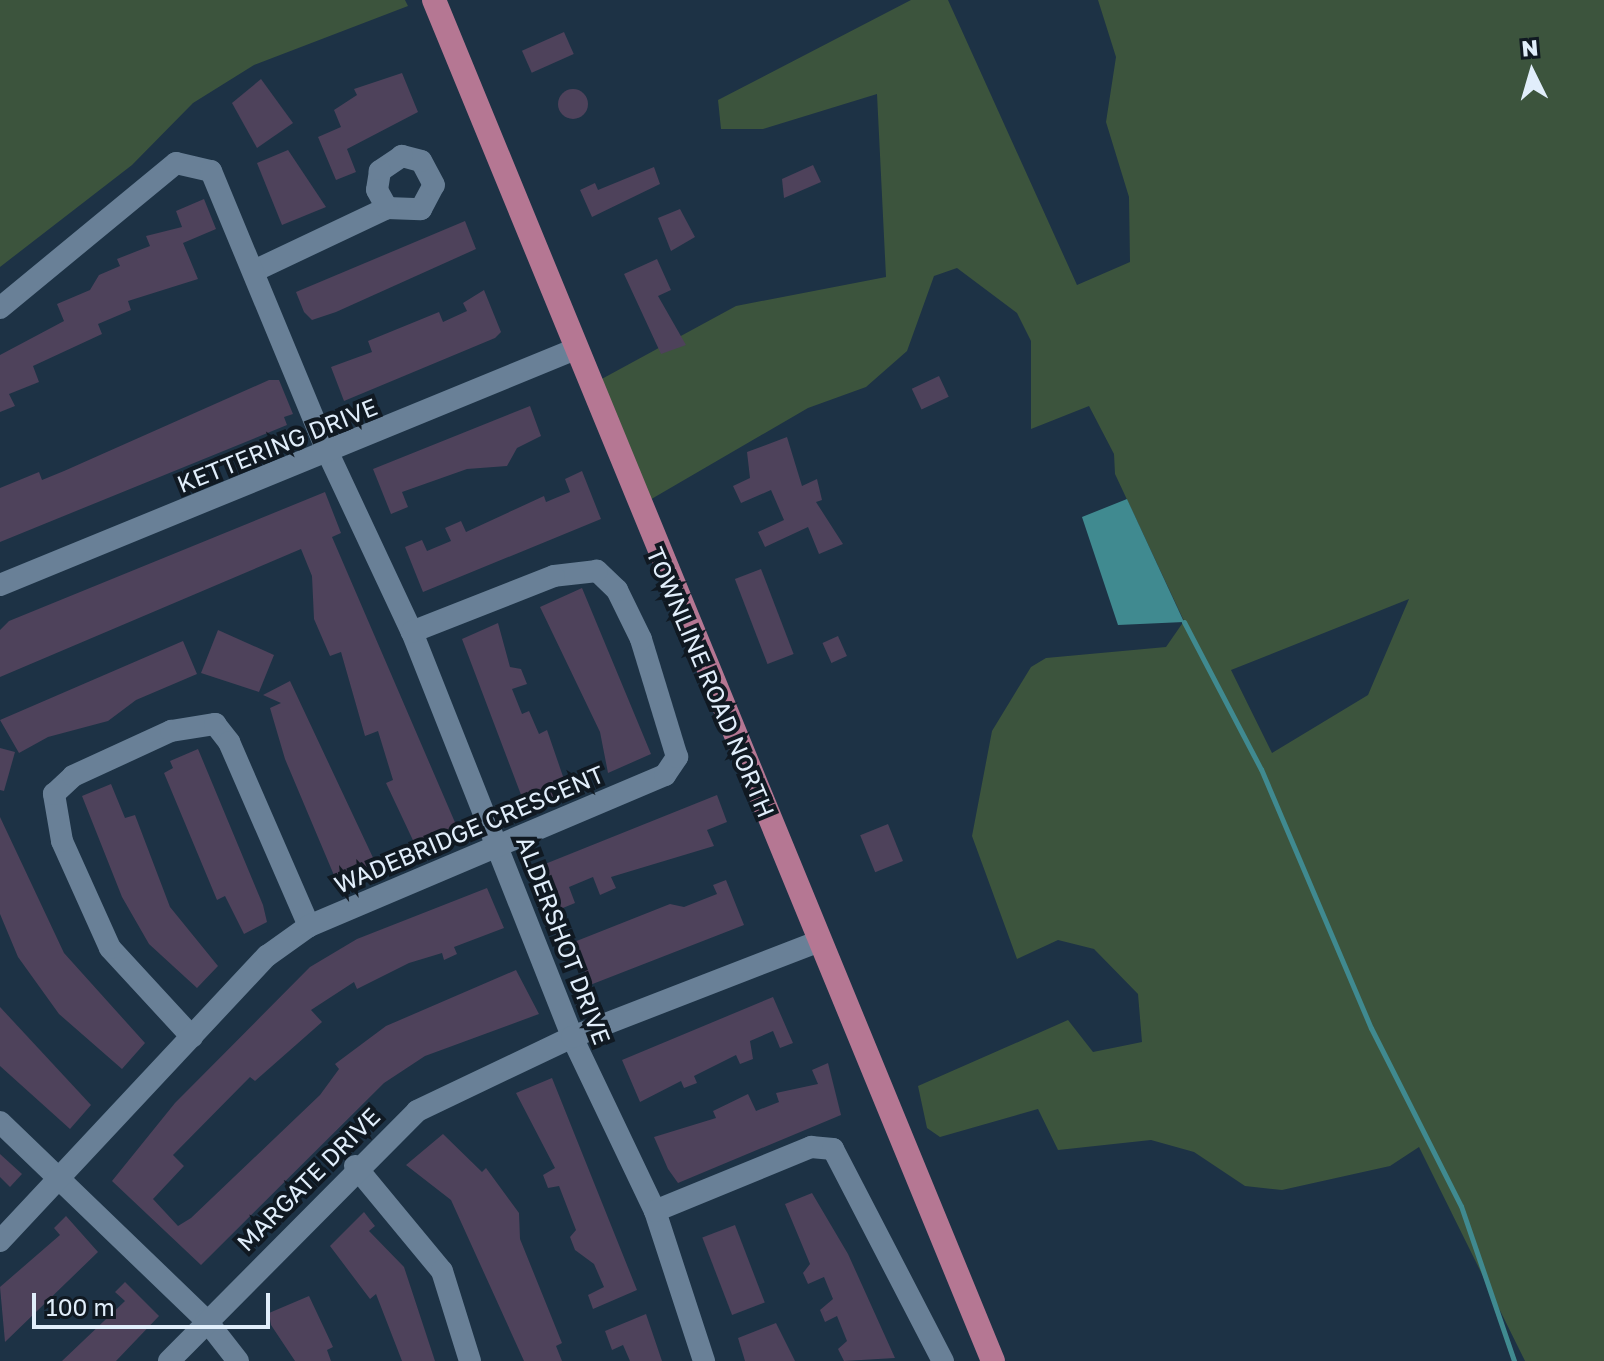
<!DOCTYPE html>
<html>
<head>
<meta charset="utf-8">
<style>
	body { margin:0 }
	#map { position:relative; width:1604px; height:1361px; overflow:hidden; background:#1d3245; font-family:"Golos Text",sans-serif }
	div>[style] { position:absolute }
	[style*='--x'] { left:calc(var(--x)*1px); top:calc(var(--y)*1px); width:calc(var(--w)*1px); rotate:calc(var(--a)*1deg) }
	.green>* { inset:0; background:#3c543d }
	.water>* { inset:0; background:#408a90 }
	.stream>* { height:5px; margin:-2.5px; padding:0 2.5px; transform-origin:2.5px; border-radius:2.5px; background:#408a90 }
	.building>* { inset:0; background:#4e425b; transform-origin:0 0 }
	.round { border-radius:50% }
	.minor>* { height:22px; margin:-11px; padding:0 11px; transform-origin:11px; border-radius:11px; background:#698097 }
	.major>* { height:24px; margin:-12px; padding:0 12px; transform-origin:12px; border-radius:12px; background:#b57793 }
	span { translate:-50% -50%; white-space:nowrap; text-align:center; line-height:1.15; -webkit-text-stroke:8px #101922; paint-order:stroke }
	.street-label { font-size:24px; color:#e1eefb }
	.north { position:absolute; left:1492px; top:32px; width:80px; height:80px; -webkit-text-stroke:6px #101922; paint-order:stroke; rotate:355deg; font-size:22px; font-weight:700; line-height:32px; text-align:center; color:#e1eefb }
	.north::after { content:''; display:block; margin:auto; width:28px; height:36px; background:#e1eefb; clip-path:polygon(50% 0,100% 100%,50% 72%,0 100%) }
	.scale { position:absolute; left:32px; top:1293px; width:238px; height:36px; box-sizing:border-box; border:4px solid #e1eefb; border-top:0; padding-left:10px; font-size:24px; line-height:28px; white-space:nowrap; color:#e1eefb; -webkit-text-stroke:6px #101922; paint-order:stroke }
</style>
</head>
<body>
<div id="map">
	<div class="green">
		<i style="clip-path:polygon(0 0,405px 0,408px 6px,254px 65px,193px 103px,132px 165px,0 267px)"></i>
		<i style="clip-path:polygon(evenodd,911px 0,948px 0,1077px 285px,1130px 262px,1129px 197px,1106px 122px,1116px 57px,1098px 0,1604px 0,1604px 1361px,1525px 1361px,1419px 1147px,1390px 1166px,1282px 1190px,1245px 1186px,1194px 1152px,1151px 1140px,1058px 1150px,1038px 1109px,940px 1137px,927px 1128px,918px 1086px,1068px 1020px,1093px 1052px,1142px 1042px,1138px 994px,1094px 949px,1058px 940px,1017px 959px,972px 836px,992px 731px,1031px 667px,1046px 658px,1166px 647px,1184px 621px,1115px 474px,1114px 454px,1089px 406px,1031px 429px,1031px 341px,1017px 313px,957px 268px,934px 276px,907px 351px,866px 387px,808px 408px,648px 501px,598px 381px,736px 306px,886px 277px,877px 94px,763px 129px,721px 129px,718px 100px,911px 0,1409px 599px,1368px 695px,1272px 753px,1231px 670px,1409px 599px)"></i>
	</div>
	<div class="water">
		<i style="clip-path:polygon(1127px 499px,1184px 622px,1118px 625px,1082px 517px)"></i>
	</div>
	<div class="stream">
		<i style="--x:1184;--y:622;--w:166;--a:62.4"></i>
		<i style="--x:1261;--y:769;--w:281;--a:67"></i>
		<i style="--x:1371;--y:1028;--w:199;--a:63.2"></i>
		<i style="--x:1461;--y:1206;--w:164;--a:71.1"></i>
	</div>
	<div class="building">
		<i style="left:564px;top:32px;width:24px;height:46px;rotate:66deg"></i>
		<i style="clip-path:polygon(402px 73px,418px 112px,347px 149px,356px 172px,336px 180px,318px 137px,341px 127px,334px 110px,357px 95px,354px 89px)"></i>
		<i style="clip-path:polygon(261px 79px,293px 123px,257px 148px,232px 103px)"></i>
		<i class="round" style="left:558px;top:89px;width:30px;height:30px"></i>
		<i style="clip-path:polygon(288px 150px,326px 207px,282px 225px,257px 163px)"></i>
		<i style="clip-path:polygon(813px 165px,821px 182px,784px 198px,782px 179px)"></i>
		<i style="clip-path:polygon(654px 167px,660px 184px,592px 217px,580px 190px,595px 183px,598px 190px)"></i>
		<i style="clip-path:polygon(204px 199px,216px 229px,183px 243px,198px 279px,128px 301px,131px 310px,98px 324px,102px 334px,33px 366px,39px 382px,9px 394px,15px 406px,0 412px,0 355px,64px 321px,57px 304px,90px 290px,99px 275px,120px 266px,117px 259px,150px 246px,146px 236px,182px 227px,176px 211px)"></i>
		<i style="clip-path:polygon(680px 209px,695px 237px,671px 251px,658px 218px)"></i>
		<i style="clip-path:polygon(465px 221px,476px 249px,336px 312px,312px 320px,304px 312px,296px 292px)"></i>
		<i style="clip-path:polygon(657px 259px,671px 290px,658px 296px,686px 345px,661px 354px,624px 274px)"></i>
		<i style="clip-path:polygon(484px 290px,501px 332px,495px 338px,344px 401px,331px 367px,372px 352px,368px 341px,390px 332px,439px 312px,443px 322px,467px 311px,463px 303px)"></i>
		<i style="left:939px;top:376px;width:23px;height:30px;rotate:65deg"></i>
		<i style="clip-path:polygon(269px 380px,279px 380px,293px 414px,284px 417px,287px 425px,0 542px,0 488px,39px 472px,42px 480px,64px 471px)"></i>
		<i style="clip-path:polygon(530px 406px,541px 436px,517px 448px,507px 466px,467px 469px,402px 492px,408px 507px,391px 514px,373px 469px)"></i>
		<i style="clip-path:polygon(787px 437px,802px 486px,817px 479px,822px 500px,816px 502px,843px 544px,819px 554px,808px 527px,765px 547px,758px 532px,784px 520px,771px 490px,741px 503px,733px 486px,750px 478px,747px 452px)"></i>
		<i style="clip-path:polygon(582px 471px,601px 519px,423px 592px,405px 547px,422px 540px,427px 551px,451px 541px,445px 528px,461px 521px,466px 532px,544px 496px,546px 502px,570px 492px,565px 479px)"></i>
		<i style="clip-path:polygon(325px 492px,341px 533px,332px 537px,460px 834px,418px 851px,386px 783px,393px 780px,378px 731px,365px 736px,341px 652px,330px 656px,314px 619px,312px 576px,301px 549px,0 677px,0 630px,9px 621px)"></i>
		<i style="left:761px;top:569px;width:91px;height:28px;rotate:69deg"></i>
		<i style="clip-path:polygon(582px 588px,651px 754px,608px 773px,600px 732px,540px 607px)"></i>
		<i style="clip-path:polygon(498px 623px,510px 667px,521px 669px,527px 684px,512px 689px,522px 714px,529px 711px,539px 734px,547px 730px,568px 791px,526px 808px,462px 639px)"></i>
		<i style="clip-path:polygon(218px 630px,274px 655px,259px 692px,201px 673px)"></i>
		<i style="left:838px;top:636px;width:22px;height:17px;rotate:66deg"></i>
		<i style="clip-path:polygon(183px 641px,197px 674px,136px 700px,108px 721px,48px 737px,19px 753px,0 720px)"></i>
		<i style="clip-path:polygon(290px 681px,376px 864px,336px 880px,285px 759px,270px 708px,281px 703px,263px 695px)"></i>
		<i style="clip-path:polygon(0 748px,15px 752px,4px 791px,0 790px)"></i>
		<i style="clip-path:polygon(198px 749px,263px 905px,267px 922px,244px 934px,225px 896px,217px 900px,164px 773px,173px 768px,170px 761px)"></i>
		<i style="clip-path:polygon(111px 784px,125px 818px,135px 815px,170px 907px,218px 966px,197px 988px,149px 944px,122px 897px,82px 796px)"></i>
		<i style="clip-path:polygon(717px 795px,727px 822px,707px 830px,714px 846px,611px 877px,616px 888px,600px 895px,593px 877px,569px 887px,575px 903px,558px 910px,540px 866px)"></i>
		<i style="clip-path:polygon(0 817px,64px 953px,145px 1043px,122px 1069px,59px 1014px,18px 957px,0 914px)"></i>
		<i style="left:888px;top:824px;width:40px;height:30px;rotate:68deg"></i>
		<i style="clip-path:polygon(726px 880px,744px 925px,590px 985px,574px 942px,670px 904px,684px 907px,717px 894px,713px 885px)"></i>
		<i style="clip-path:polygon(487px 888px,504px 928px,454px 947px,457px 954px,444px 960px,442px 953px,409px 963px,357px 989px,354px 982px,311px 1010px,322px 1022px,255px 1081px,250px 1077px,173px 1155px,184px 1166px,153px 1199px,178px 1226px,191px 1218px,320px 1095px,339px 1069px,335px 1064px,386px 1026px,516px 970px,539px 1014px,425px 1056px,384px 1083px,201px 1265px,112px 1181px,175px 1103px,310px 967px,357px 939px)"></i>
		<i style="clip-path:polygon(773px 997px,793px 1043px,780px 1048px,773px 1031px,750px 1041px,753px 1059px,740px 1064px,736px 1055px,694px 1076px,697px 1083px,684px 1088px,681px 1081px,640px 1102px,622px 1060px)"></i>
		<i style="clip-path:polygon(0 1007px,91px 1105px,70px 1129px,0 1066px)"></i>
		<i style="clip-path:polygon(828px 1063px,841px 1115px,678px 1183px,668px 1169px,654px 1137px,716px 1118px,713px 1111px,748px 1094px,756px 1111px,779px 1102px,776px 1093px,818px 1084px,812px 1070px)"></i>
		<i style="clip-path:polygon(552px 1078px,637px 1290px,593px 1309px,588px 1295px,604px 1287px,594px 1264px,575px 1250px,570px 1237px,576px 1230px,559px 1186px,548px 1188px,543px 1175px,555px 1168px,516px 1093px)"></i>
		<i style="clip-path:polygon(443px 1134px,482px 1172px,486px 1168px,519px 1213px,520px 1239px,562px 1343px,556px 1346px,562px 1361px,524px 1361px,451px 1200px,406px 1165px)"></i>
		<i style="clip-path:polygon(0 1154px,22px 1174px,10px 1187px,0 1177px)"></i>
		<i style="clip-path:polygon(812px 1193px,848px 1254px,895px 1358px,844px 1361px,838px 1349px,847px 1341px,837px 1316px,825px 1322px,820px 1310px,833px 1299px,824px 1277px,808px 1284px,803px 1273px,810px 1264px,785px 1204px)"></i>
		<i style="clip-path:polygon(364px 1212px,375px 1226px,369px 1231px,404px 1267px,435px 1361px,402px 1361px,376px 1294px,370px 1299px,330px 1246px)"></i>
		<i style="clip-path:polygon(66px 1216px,98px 1252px,5px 1342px,0 1287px,60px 1235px,54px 1228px)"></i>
		<i style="left:735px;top:1225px;width:83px;height:35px;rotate:69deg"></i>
		<i style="clip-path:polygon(125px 1282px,159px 1316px,116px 1361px,62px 1361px,125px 1301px,115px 1292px)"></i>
		<i style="clip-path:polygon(309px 1296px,333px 1347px,327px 1350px,331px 1361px,295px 1361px,271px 1325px,269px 1313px)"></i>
		<i style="clip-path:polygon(646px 1314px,662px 1361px,630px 1361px,623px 1345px,612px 1350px,605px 1331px)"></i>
		<i style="clip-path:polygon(776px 1323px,795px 1361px,745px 1361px,738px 1338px)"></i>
	</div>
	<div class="minor">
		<i style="--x:256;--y:270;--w:145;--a:-25.3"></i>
		<i style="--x:387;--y:208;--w:34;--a:2"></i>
		<i style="--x:421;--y:209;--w:27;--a:-62"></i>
		<i style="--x:434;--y:185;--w:27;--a:-118"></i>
		<i style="--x:421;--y:161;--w:20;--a:-165"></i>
		<i style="--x:402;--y:156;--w:27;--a:146"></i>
		<i style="--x:380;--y:171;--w:19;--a:99"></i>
		<i style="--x:377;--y:190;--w:21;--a:61"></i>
		<i style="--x:0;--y:308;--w:228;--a:-39.5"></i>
		<i style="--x:176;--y:163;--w:36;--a:13"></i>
		<i style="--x:211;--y:171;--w:305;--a:67.5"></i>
		<i style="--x:328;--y:453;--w:198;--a:64.9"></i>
		<i style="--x:412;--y:632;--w:435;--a:68.4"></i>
		<i style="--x:572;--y:1037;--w:193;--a:64.5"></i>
		<i style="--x:655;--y:1211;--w:158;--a:71.9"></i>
		<i style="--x:0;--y:585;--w:619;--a:-22.3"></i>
		<i style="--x:192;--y:1037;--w:121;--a:-132.7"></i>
		<i style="--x:110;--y:948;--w:117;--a:-114.2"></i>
		<i style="--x:62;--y:841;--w:48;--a:-99.7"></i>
		<i style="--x:54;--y:794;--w:26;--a:-43"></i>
		<i style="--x:73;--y:776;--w:108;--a:-24.7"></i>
		<i style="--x:171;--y:731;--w:45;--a:-9"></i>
		<i style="--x:215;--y:724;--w:23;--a:52"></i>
		<i style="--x:229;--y:742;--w:201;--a:66.5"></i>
		<i style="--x:0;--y:1122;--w:286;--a:43.9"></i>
		<i style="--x:206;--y:1320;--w:52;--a:52"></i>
		<i style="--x:355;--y:1166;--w:136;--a:50.4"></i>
		<i style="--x:442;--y:1271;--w:94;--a:72.7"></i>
		<i style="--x:655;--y:1211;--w:169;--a:-22.3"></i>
		<i style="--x:811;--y:1147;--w:22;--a:5"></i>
		<i style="--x:833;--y:1149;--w:239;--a:62.6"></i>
		<i style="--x:0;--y:1241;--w:391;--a:-46.9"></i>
		<i style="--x:267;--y:956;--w:52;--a:-35.5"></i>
		<i style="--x:309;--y:926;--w:387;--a:-23"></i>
		<i style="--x:665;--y:775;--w:22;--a:-56"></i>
		<i style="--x:677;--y:757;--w:123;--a:-107"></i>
		<i style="--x:641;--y:639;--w:55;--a:-116.1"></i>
		<i style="--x:617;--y:590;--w:28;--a:-136"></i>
		<i style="--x:597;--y:571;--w:43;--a:173.4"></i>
		<i style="--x:554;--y:576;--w:153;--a:158.5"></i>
		<i style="--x:169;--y:1361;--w:352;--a:-45.2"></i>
		<i style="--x:417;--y:1111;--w:172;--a:-25.5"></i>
		<i style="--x:572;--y:1037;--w:265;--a:-21.2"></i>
	</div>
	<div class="major">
		<i style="--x:434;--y:0;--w:1471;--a:67.67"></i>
	</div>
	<div class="street-label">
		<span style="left:277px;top:445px;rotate:-22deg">KETTERING DRIVE</span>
		<span style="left:711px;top:682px;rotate:67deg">TOWNLINE ROAD NORTH</span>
		<span style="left:469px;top:829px;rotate:-23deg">WADEBRIDGE CRESCENT</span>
		<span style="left:564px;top:940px;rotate:69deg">ALDERSHOT DRIVE</span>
		<span style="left:308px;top:1179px;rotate:-45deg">MARGATE DRIVE</span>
	</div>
	<div class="north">N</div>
	<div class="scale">100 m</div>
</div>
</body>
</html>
